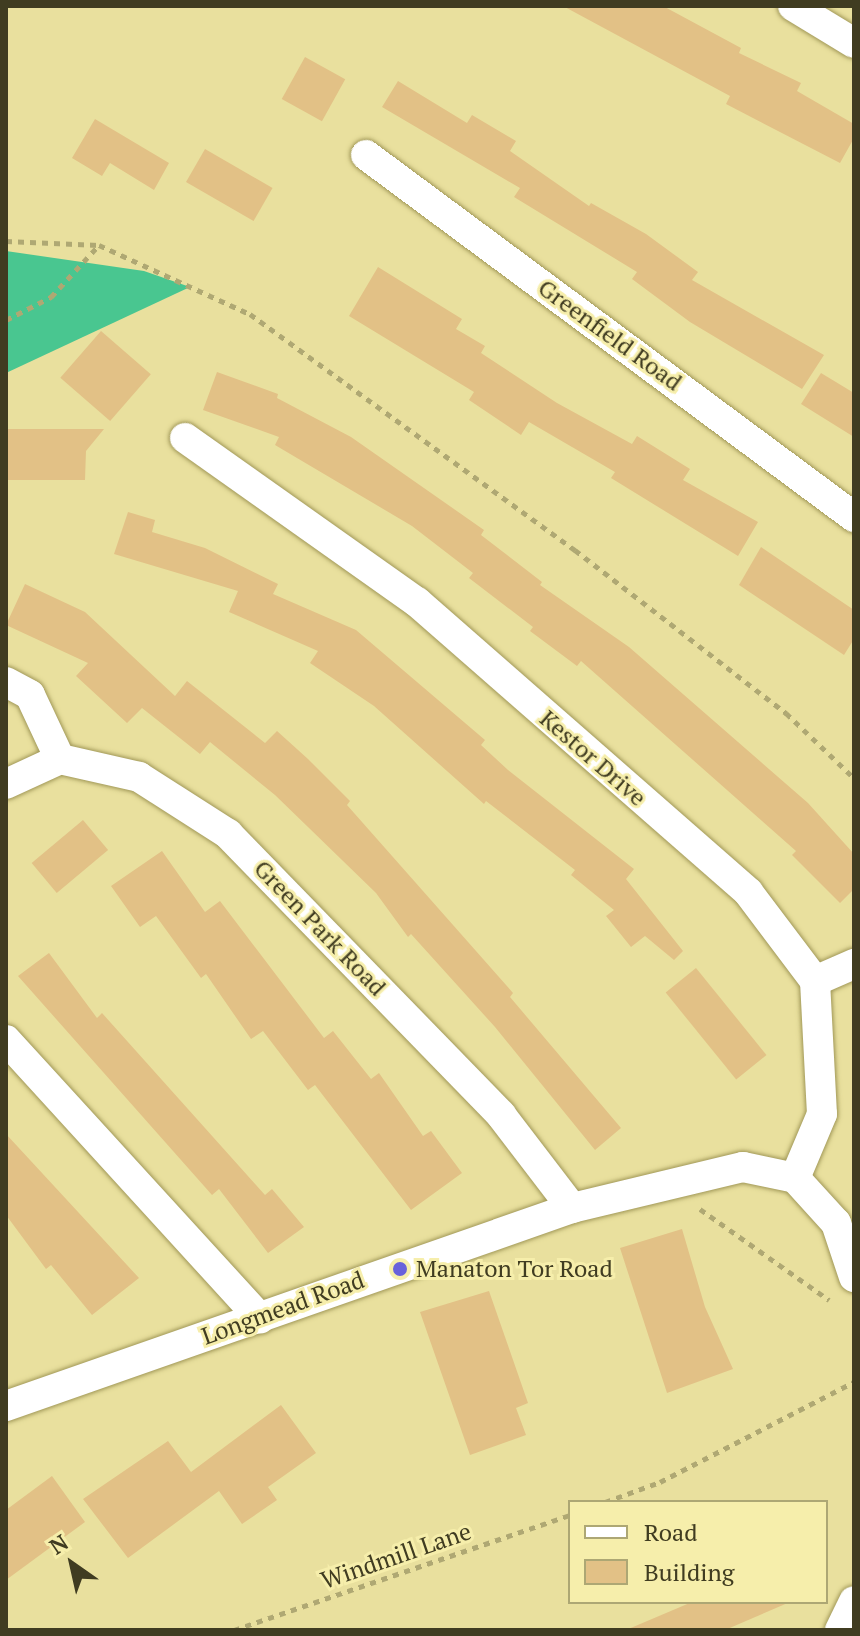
<!DOCTYPE html>
<html>
<head>
<meta charset="utf-8">
<style>
	body { margin:0 }
	#map { position:relative; width:860px; height:1636px; overflow:hidden; background:#e9e09e; font-family:"PT Serif",serif }
	div>[style] { position:absolute }
	[style*='--x'] { left:calc(var(--x)*1px); top:calc(var(--y)*1px); width:calc(var(--w)*1px); rotate:calc(var(--a)*1deg) }
	.forest>* { inset:0; background:#49c690 }
	.building>* { inset:0; background:#e2c186; transform-origin:0 0 }
	.path>* { height:5px; margin-top:-2.5px; transform-origin:0; background:repeating-linear-gradient(90deg,#afa873 0 6px,transparent 0 12px) }
	.roads { filter:drop-shadow(0 0 2px #a19858) drop-shadow(0 0 2px #a19858) }
	.minor>* { height:30px; margin:-15px; padding:0 15px; transform-origin:15px; border-radius:15px; background:#fff }
	.dots>* { width:22px; height:22px; translate:-50% -50%; box-sizing:border-box; border:4px solid #f6eeab; border-radius:50% }
	span { translate:-50% -50%; white-space:nowrap; text-align:center; line-height:1.15; -webkit-text-stroke:6px #f6eeab; paint-order:stroke }
	.street-label { font-size:24px; color:#403c21 }
	.poi-label { font-size:24px; color:#403c21 }
	.left { translate:0 -50%; text-align:left }
	.frame { position:absolute; inset:0; border:8px solid #403c21; pointer-events:none }
	.legend { position:absolute; left:568px; top:1500px; width:260px; height:104px; box-sizing:border-box; background:#f6eeab; border:2px solid #ada774; margin:0; padding:10px 14px; list-style:none; font-size:24px; color:#403c21 }
	.legend li { display:flex; align-items:center; gap:16px; height:40px }
	.legend b { width:40px; border:2px solid #ada774 }
	.north { position:absolute; left:32px; top:1524px; width:80px; height:80px; -webkit-text-stroke:6px #f6eeab; paint-order:stroke; rotate:326deg; font-size:22px; font-weight:700; line-height:32px; text-align:center; color:#403c21 }
	.north::after { content:''; display:block; margin:auto; width:28px; height:36px; background:#403c21; clip-path:polygon(50% 0,100% 100%,50% 72%,0 100%) }
</style>
</head>
<body>
<div id="map">
	<div class="forest">
		<i style="clip-path:polygon(6px 251px,144px 271px,190px 287px,6px 373px)"></i>
	</div>
	<div class="building">
		<i style="clip-path:polygon(563px 6px,663px 6px,741px 48px,739px 53px,801px 83px,797px 91px,854px 124px,854px 138px,840px 163px,726px 104px,730px 96px)"></i>
		<i style="left:305px;top:57px;width:46px;height:48px;rotate:29deg"></i>
		<i style="clip-path:polygon(398px 81px,467px 123px,472px 115px,516px 141px,510px 151px,589px 206px,591px 203px,646px 234px,698px 272px,692px 280px,824px 355px,802px 389px,690px 322px,632px 279px,637px 272px,514px 197px,520px 188px,382px 107px)"></i>
		<i style="clip-path:polygon(95px 119px,169px 163px,154px 190px,110px 163px,102px 176px,72px 158px)"></i>
		<i style="left:205px;top:149px;width:78px;height:38px;rotate:30deg"></i>
		<i style="clip-path:polygon(378px 267px,462px 319px,456px 329px,485px 346px,481px 353px,557px 403px,632px 444px,637px 436px,690px 469px,683px 480px,758px 522px,738px 556px,611px 478px,615px 472px,529px 422px,521px 435px,469px 400px,474px 392px,349px 316px)"></i>
		<i style="left:101px;top:331px;width:66px;height:62px;rotate:41deg"></i>
		<i style="clip-path:polygon(217px 372px,278px 394px,277px 398px,351px 437px,484px 530px,481px 535px,542px 582px,540px 585px,629px 647px,808px 803px,854px 854px,854px 889px,840px 903px,792px 855px,796px 851px,581px 661px,577px 666px,530px 631px,533px 627px,469px 578px,473px 573px,412px 526px,275px 445px,279px 437px,203px 410px)"></i>
		<i style="clip-path:polygon(821px 373px,854px 393px,854px 437px,801px 404px)"></i>
		<i style="clip-path:polygon(6px 429px,104px 429px,86px 451px,85px 480px,6px 480px)"></i>
		<i style="clip-path:polygon(128px 512px,155px 520px,152px 532px,205px 548px,278px 584px,273px 594px,356px 630px,485px 740px,481px 745px,508px 770px,634px 869px,626px 879px,683px 951px,674px 960px,645px 936px,631px 947px,606px 916px,614px 910px,571px 875px,575px 870px,486px 801px,484px 804px,374px 706px,310px 663px,318px 651px,229px 612px,238px 591px,114px 554px)"></i>
		<i style="clip-path:polygon(761px 547px,854px 610px,854px 639px,844px 655px,739px 585px)"></i>
		<i style="clip-path:polygon(25px 584px,85px 612px,175px 696px,187px 681px,265px 743px,277px 731px,308px 759px,350px 801px,347px 805px,513px 993px,510px 997px,621px 1128px,595px 1150px,495px 1027px,411px 934px,408px 937px,376px 893px,275px 795px,210px 742px,200px 754px,142px 708px,127px 723px,76px 676px,88px 663px,6px 625px)"></i>
		<i style="left:83px;top:820px;width:39px;height:67px;rotate:50deg"></i>
		<i style="clip-path:polygon(162px 851px,205px 912px,220px 901px,324px 1038px,333px 1031px,371px 1079px,379px 1073px,423px 1136px,431px 1131px,462px 1173px,411px 1210px,315px 1085px,308px 1090px,263px 1031px,251px 1039px,206px 974px,201px 978px,156px 916px,140px 927px,111px 886px)"></i>
		<i style="clip-path:polygon(49px 953px,97px 1018px,102px 1013px,265px 1195px,272px 1189px,304px 1227px,268px 1253px,219px 1189px,212px 1195px,18px 976px)"></i>
		<i style="left:696px;top:968px;width:112px;height:39px;rotate:51deg"></i>
		<i style="clip-path:polygon(6px 1134px,139px 1278px,92px 1315px,51px 1265px,46px 1269px,6px 1215px)"></i>
		<i style="clip-path:polygon(682px 1229px,705px 1307px,733px 1369px,667px 1393px,620px 1248px)"></i>
		<i style="clip-path:polygon(489px 1291px,528px 1403px,516px 1408px,526px 1435px,470px 1455px,420px 1312px)"></i>
		<i style="clip-path:polygon(281px 1405px,316px 1453px,268px 1487px,277px 1500px,242px 1524px,219px 1491px,128px 1558px,83px 1499px,168px 1441px,191px 1472px)"></i>
		<i style="clip-path:polygon(52px 1476px,85px 1522px,6px 1580px,6px 1510px)"></i>
		<i style="clip-path:polygon(692px 1602px,790px 1602px,725px 1630px,626px 1630px)"></i>
	</div>
	<div class="path">
		<i style="--x:6;--y:241;--w:93;--a:2.5"></i>
		<i style="--x:99;--y:245;--w:166;--a:24.6"></i>
		<i style="--x:250;--y:314;--w:402;--a:36"></i>
		<i style="--x:575;--y:550;--w:267;--a:37.7"></i>
		<i style="--x:786;--y:713;--w:94;--a:43.7"></i>
		<i style="--x:6;--y:320;--w:51;--a:-27.1"></i>
		<i style="--x:51;--y:297;--w:71;--a:-47.3"></i>
		<i style="--x:700;--y:1209;--w:158;--a:35.2"></i>
		<i style="--x:605;--y:1502;--w:59;--a:-20"></i>
		<i style="--x:660;--y:1482;--w:218;--a:-27.3"></i>
		<i style="--x:234;--y:1630;--w:355;--a:-18.9"></i>
	</div>
	<div class="roads">
		<div class="minor">
			<i style="--x:793;--y:6;--w:71;--a:31.2"></i>
			<i style="--x:366;--y:155;--w:608;--a:36.57"></i>
			<i style="--x:185;--y:438;--w:284;--a:35.3"></i>
			<i style="--x:417;--y:602;--w:440;--a:41.2"></i>
			<i style="--x:748;--y:892;--w:111;--a:53"></i>
			<i style="--x:815;--y:981;--w:133;--a:87"></i>
			<i style="--x:822;--y:1114;--w:69;--a:112.9"></i>
			<i style="--x:6;--y:682;--w:27;--a:28"></i>
			<i style="--x:30;--y:695;--w:71;--a:64.9"></i>
			<i style="--x:6;--y:784;--w:60;--a:-24.8"></i>
			<i style="--x:60;--y:759;--w:81;--a:12.8"></i>
			<i style="--x:139;--y:777;--w:106;--a:32.6"></i>
			<i style="--x:228;--y:834;--w:392;--a:45.8"></i>
			<i style="--x:501;--y:1115;--w:117;--a:52.6"></i>
			<i style="--x:815;--y:981;--w:43;--a:-23.6"></i>
			<i style="--x:6;--y:1040;--w:377;--a:47.6"></i>
			<i style="--x:795;--y:1178;--w:61;--a:47.7"></i>
			<i style="--x:836;--y:1223;--w:57;--a:71.6"></i>
			<i style="--x:6;--y:1406;--w:600;--a:-19.28"></i>
			<i style="--x:572;--y:1208;--w:176;--a:-13.5"></i>
			<i style="--x:743;--y:1167;--w:53;--a:11.9"></i>
			<i style="--x:840;--y:1630;--w:32;--a:-64"></i>
		</div>
	</div>
	<div class="dots">
		<i style="left:400px;top:1269px;background:#6861db"></i>
	</div>
	<div class="street-label">
		<span style="left:610px;top:335px;rotate:36deg">Greenfield Road</span>
		<span style="left:593px;top:758px;rotate:41deg">Kestor Drive</span>
		<span style="left:320px;top:928px;rotate:46deg">Green Park Road</span>
		<span style="left:283px;top:1308px;rotate:-20deg">Longmead Road</span>
		<span style="left:396px;top:1556px;rotate:-19deg">Windmill Lane</span>
	</div>
	<div class="poi-label">
		<span class="left" style="left:416px;top:1269px">Manaton Tor Road</span>
	</div>
	<div class="frame"></div>
	<ul class="legend">
	<li><b style="height:10px;background:#fff"></b>Road</li>
	<li><b style="height:22px;background:#e2c186"></b>Building</li>
	</ul>
	<div class="north">N</div>
</div>
</body>
</html>
